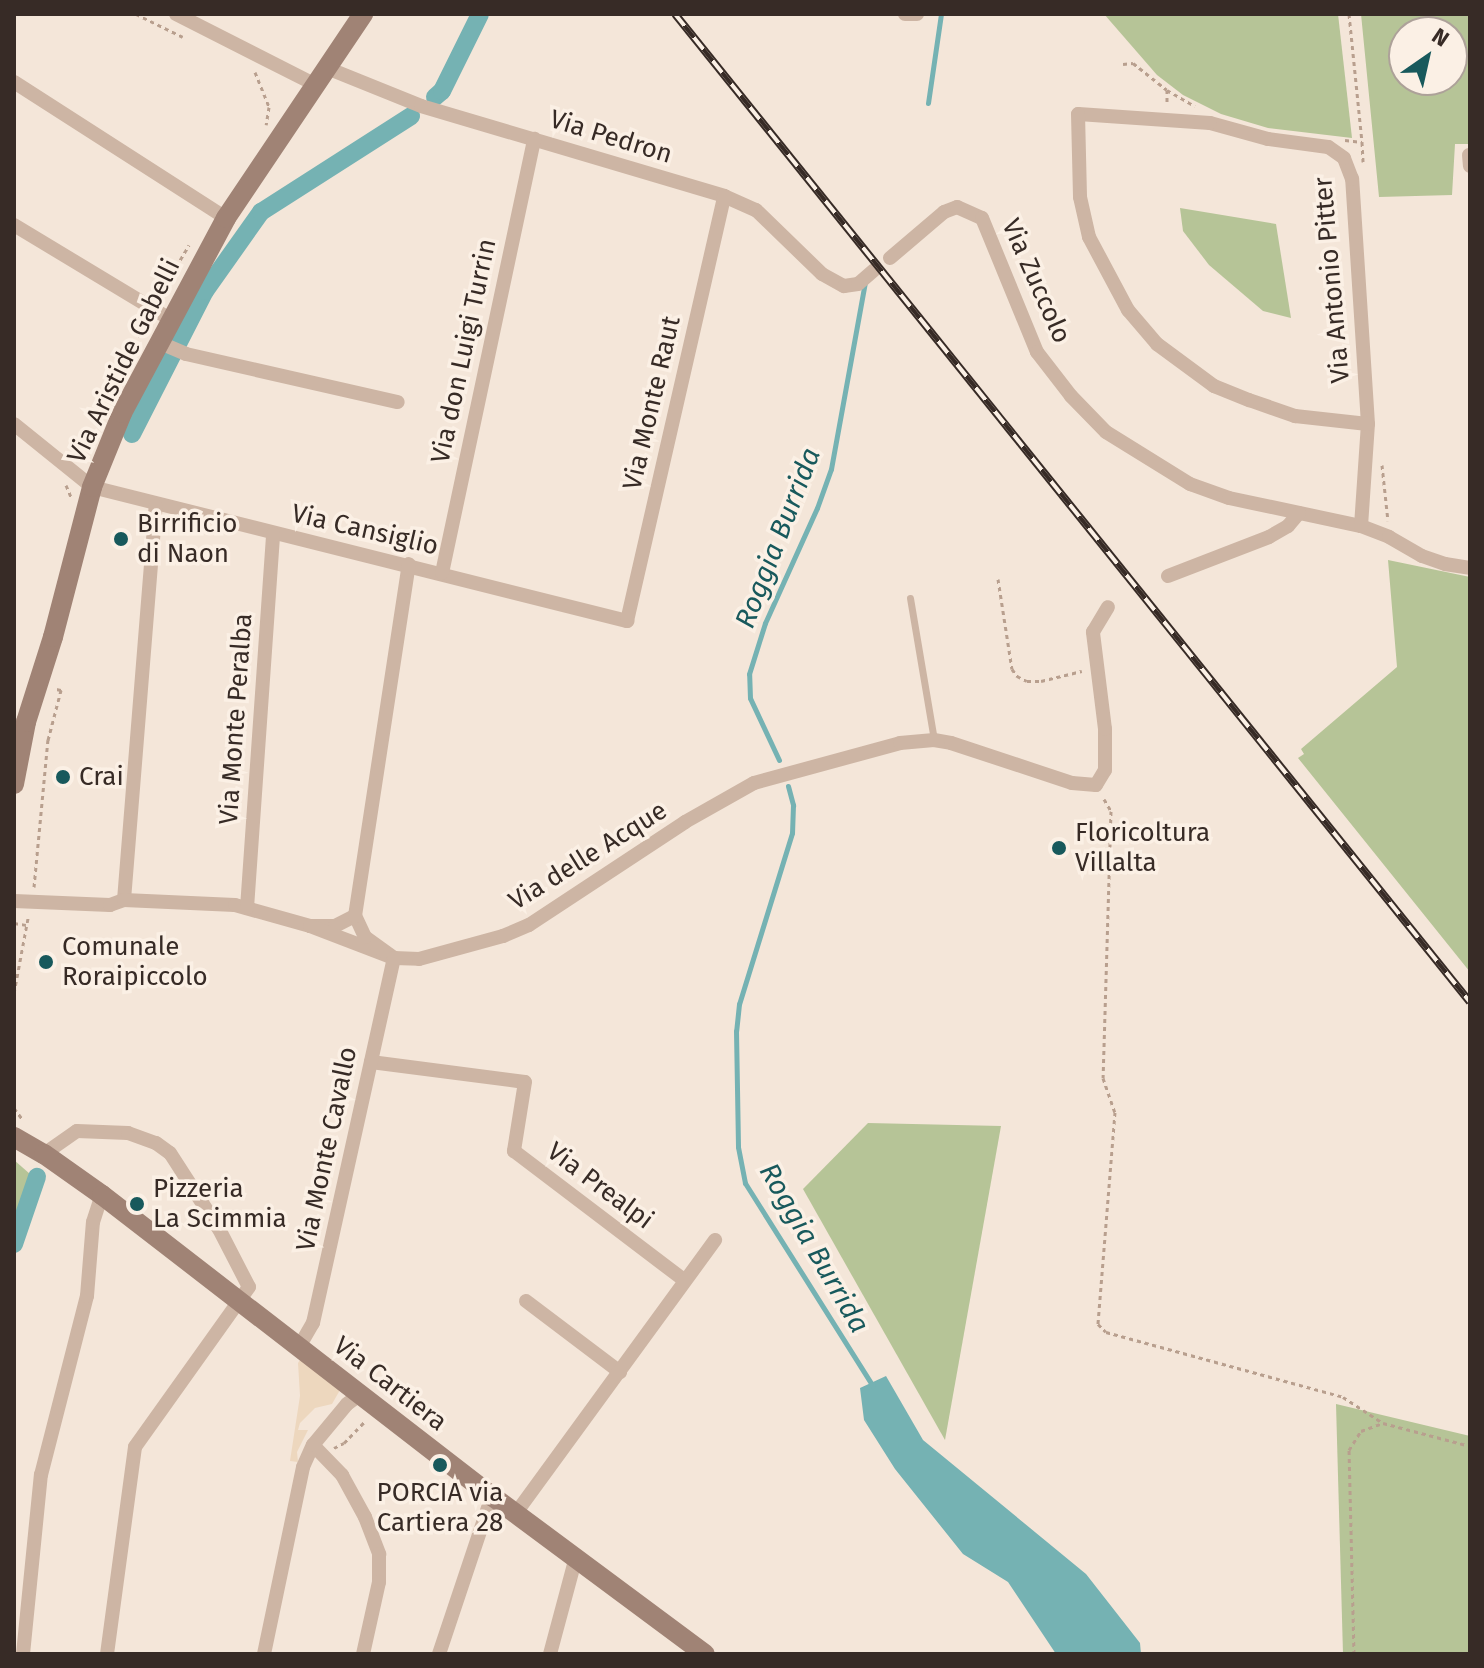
<!DOCTYPE html>
<html>
<head>
<meta charset="utf-8">
<style>
	body { margin:0 }
	#map { position:relative; width:1484px; height:1668px; overflow:hidden; background:#f4e6d9; font-family:"Fira Sans",sans-serif }
	div>[style] { position:absolute }
	[style*='--x'] { left:calc(var(--x)*1px); top:calc(var(--y)*1px); width:calc(var(--w)*1px); rotate:calc(var(--a)*1deg) }
	.green>* { inset:0; background:#b6c497 }
	.plaza>* { inset:0; background:#edd7be }
	.water>* { inset:0; background:#75b2b3 }
	.stream>* { height:5px; margin:-2.5px; padding:0 2.5px; transform-origin:2.5px; border-radius:2.5px; background:#75b2b3 }
	.canal>* { height:18px; margin:-9px; padding:0 9px; transform-origin:9px; border-radius:9px; background:#75b2b3 }
	.path>* { height:3px; margin-top:-1.5px; transform-origin:0; background:repeating-linear-gradient(90deg,#b89f8e 0 4px,transparent 0 8px) }
	.lane>* { height:7px; margin:-3.5px; padding:0 3.5px; transform-origin:3.5px; border-radius:3.5px; background:#cdb5a4 }
	.street>* { height:14px; margin:-7px; padding:0 7px; transform-origin:7px; border-radius:7px; background:#cdb5a4 }
	.secondary>* { height:20px; margin:-10px; padding:0 10px; transform-origin:10px; border-radius:10px; background:#a08375 }
	.rail>* { height:8px; margin-top:-4px; transform-origin:0; background:repeating-linear-gradient(90deg,#fbf0e5 0 15px,#372b26 0 30px); box-sizing:border-box; border-block:2px solid #372b26 }
	.dots>* { width:22px; height:22px; translate:-50% -50%; box-sizing:border-box; border:4px solid #fbf0e5; border-radius:50% }
	span { translate:-50% -50%; white-space:nowrap; text-align:center; line-height:1.15; -webkit-text-stroke:7px #fbf0e5; paint-order:stroke }
	.street-label { font-size:26px; color:#372b26 }
	.poi-label { font-size:26px; color:#372b26 }
	.left { translate:0 -50%; text-align:left }
	.water-label { font-size:28px; color:#18595c; font-style:italic }
	.frame { position:absolute; inset:0; border:16px solid #372b26; pointer-events:none }
	.north { position:absolute; left:1388px; top:16px; width:80px; height:80px; box-sizing:border-box; background:#fbf0e5; border:2px solid #ada199; border-radius:50%; rotate:34deg; font-size:22px; font-weight:700; line-height:32px; text-align:center; color:#372b26 }
	.north::after { content:''; display:block; margin:auto; width:28px; height:36px; background:#18595c; clip-path:polygon(50% 0,100% 100%,50% 72%,0 100%) }
</style>
</head>
<body>
<div id="map">
	<div class="green">
		<i style="clip-path:polygon(1104px 14px,1338px 14px,1352px 138px,1268px 128px,1221px 114px,1183px 95px,1157px 75px)"></i>
		<i style="clip-path:polygon(evenodd,1361px 14px,1470px 14px,1470px 144px,1455px 144px,1452px 195px,1379px 197px,1361px 14px,1404px 32px,1452px 32px,1452px 80px,1404px 80px,1404px 32px)"></i>
		<i style="clip-path:polygon(1180px 208px,1276px 224px,1291px 318px,1263px 311px,1209px 265px,1183px 231px)"></i>
		<i style="clip-path:polygon(1388px 560px,1470px 577px,1470px 972px,1298px 758px,1304px 754px,1301px 749px,1397px 667px)"></i>
		<i style="clip-path:polygon(868px 1123px,1001px 1126px,945px 1440px,803px 1189px)"></i>
		<i style="clip-path:polygon(14px 1160px,30px 1174px,14px 1223px)"></i>
		<i style="clip-path:polygon(1336px 1404px,1470px 1436px,1470px 1654px,1343px 1654px)"></i>
	</div>
	<div class="plaza">
		<i style="clip-path:polygon(302px 1357px,340px 1390px,332px 1404px,315px 1408px,300px 1423px,298px 1430px,308px 1430px,297px 1452px,298px 1462px,290px 1461px,300px 1396px,298px 1363px)"></i>
	</div>
	<div class="water">
		<i style="clip-path:polygon(886px 1376px,923px 1440px,1086px 1574px,1140px 1643px,1141px 1654px,1056px 1654px,1008px 1582px,963px 1554px,895px 1469px,864px 1420px,860px 1388px)"></i>
	</div>
	<div class="stream">
		<i style="--x:928;--y:103;--w:90;--a:-81.7"></i>
		<i style="--x:779;--y:760;--w:68;--a:-115.1"></i>
		<i style="--x:750;--y:698;--w:24;--a:-92"></i>
		<i style="--x:749;--y:674;--w:53;--a:-72.6"></i>
		<i style="--x:765;--y:623;--w:126;--a:-65.7"></i>
		<i style="--x:817;--y:508;--w:41;--a:-70.3"></i>
		<i style="--x:831;--y:469;--w:190;--a:-79.7"></i>
		<i style="--x:788;--y:786;--w:20;--a:75"></i>
		<i style="--x:793;--y:805;--w:28;--a:92"></i>
		<i style="--x:792;--y:833;--w:179;--a:107.2"></i>
		<i style="--x:739;--y:1004;--w:27;--a:96"></i>
		<i style="--x:736;--y:1031;--w:116;--a:89"></i>
		<i style="--x:738;--y:1147;--w:37;--a:79"></i>
		<i style="--x:745;--y:1183;--w:240;--a:57.8"></i>
	</div>
	<div class="canal">
		<i style="--x:435;--y:97;--w:9;--a:-41"></i>
		<i style="--x:442;--y:91;--w:86;--a:-63.7"></i>
		<i style="--x:132;--y:434;--w:161;--a:-63"></i>
		<i style="--x:205;--y:291;--w:97;--a:-54.7"></i>
		<i style="--x:261;--y:212;--w:178;--a:-32.6"></i>
		<i style="--x:14;--y:1244;--w:71;--a:-71.1"></i>
	</div>
	<div class="path">
		<i style="--x:136;--y:14;--w:52;--a:26.1"></i>
		<i style="--x:1349;--y:14;--w:129;--a:84.2"></i>
		<i style="--x:1123;--y:64;--w:10;--a:-6"></i>
		<i style="--x:1133;--y:63;--w:43;--a:38.5"></i>
		<i style="--x:1167;--y:90;--w:15;--a:90"></i>
		<i style="--x:255;--y:72;--w:38;--a:68"></i>
		<i style="--x:269;--y:107;--w:18;--a:99"></i>
		<i style="--x:1167;--y:90;--w:32;--a:30"></i>
		<i style="--x:1345;--y:140;--w:17;--a:7"></i>
		<i style="--x:1362;--y:142;--w:20;--a:87"></i>
		<i style="--x:160;--y:294;--w:57;--a:-59.4"></i>
		<i style="--x:121;--y:373;--w:57;--a:-65.2"></i>
		<i style="--x:76;--y:454;--w:15;--a:-37"></i>
		<i style="--x:1382;--y:465;--w:56;--a:83.9"></i>
		<i style="--x:66;--y:485;--w:15;--a:67"></i>
		<i style="--x:998;--y:579;--w:91;--a:81.2"></i>
		<i style="--x:1012;--y:669;--w:9;--a:54"></i>
		<i style="--x:1017;--y:676;--w:11;--a:27"></i>
		<i style="--x:1027;--y:681;--w:14;--a:0"></i>
		<i style="--x:1041;--y:681;--w:42;--a:-13.7"></i>
		<i style="--x:1104;--y:799;--w:14;--a:60"></i>
		<i style="--x:1111;--y:811;--w:267;--a:91.7"></i>
		<i style="--x:1103;--y:1078;--w:36;--a:71"></i>
		<i style="--x:1115;--y:1112;--w:213;--a:94.6"></i>
		<i style="--x:1098;--y:1324;--w:11;--a:45"></i>
		<i style="--x:1106;--y:1332;--w:246;--a:15.3"></i>
		<i style="--x:1343;--y:1397;--w:48;--a:33"></i>
		<i style="--x:1383;--y:1423;--w:90;--a:14.8"></i>
		<i style="--x:34;--y:887;--w:148;--a:-84.6"></i>
		<i style="--x:48;--y:740;--w:52;--a:-75.4"></i>
		<i style="--x:61;--y:690;--w:5;--a:-169"></i>
		<i style="--x:14;--y:923;--w:12;--a:9"></i>
		<i style="--x:14;--y:993;--w:76;--a:-79.4"></i>
		<i style="--x:14;--y:1108;--w:15;--a:53"></i>
		<i style="--x:334;--y:1448;--w:11;--a:-27"></i>
		<i style="--x:344;--y:1443;--w:29;--a:-46"></i>
		<i style="--x:1354;--y:1654;--w:204;--a:-91.4"></i>
		<i style="--x:1349;--y:1450;--w:22;--a:-58"></i>
		<i style="--x:1361;--y:1431;--w:23;--a:-20"></i>
	</div>
	<div class="lane">
		<i style="--x:910;--y:598;--w:144;--a:80.4"></i>
	</div>
	<div class="street">
		<i style="--x:176;--y:14;--w:155;--a:26.9"></i>
		<i style="--x:905;--y:14;--w:12;--a:0"></i>
		<i style="--x:327;--y:68;--w:101;--a:22"></i>
		<i style="--x:421;--y:106;--w:316;--a:16.5"></i>
		<i style="--x:724;--y:196;--w:35;--a:24"></i>
		<i style="--x:756;--y:210;--w:92;--a:44.1"></i>
		<i style="--x:822;--y:274;--w:25;--a:29"></i>
		<i style="--x:844;--y:286;--w:14;--a:-8"></i>
		<i style="--x:858;--y:284;--w:21;--a:-41"></i>
		<i style="--x:14;--y:82;--w:252;--a:32.7"></i>
		<i style="--x:1469;--y:155;--w:11;--a:85"></i>
		<i style="--x:14;--y:225;--w:182;--a:31.1"></i>
		<i style="--x:890;--y:258;--w:71;--a:-40.4"></i>
		<i style="--x:944;--y:212;--w:14;--a:-21"></i>
		<i style="--x:957;--y:207;--w:27;--a:24"></i>
		<i style="--x:982;--y:218;--w:145;--a:67.7"></i>
		<i style="--x:1037;--y:352;--w:56;--a:52.3"></i>
		<i style="--x:1071;--y:396;--w:50;--a:45.8"></i>
		<i style="--x:1106;--y:432;--w:99;--a:31.8"></i>
		<i style="--x:1190;--y:484;--w:41;--a:19.7"></i>
		<i style="--x:1229;--y:498;--w:135;--a:12"></i>
		<i style="--x:1361;--y:526;--w:30;--a:21"></i>
		<i style="--x:1389;--y:537;--w:38;--a:30"></i>
		<i style="--x:1422;--y:556;--w:24;--a:19"></i>
		<i style="--x:1445;--y:564;--w:25;--a:9"></i>
		<i style="--x:158;--y:342;--w:30;--a:23"></i>
		<i style="--x:186;--y:354;--w:217;--a:12.8"></i>
		<i style="--x:14;--y:424;--w:100;--a:38.9"></i>
		<i style="--x:92;--y:487;--w:552;--a:14.06"></i>
		<i style="--x:627;--y:621;--w:436;--a:-77.1"></i>
		<i style="--x:1361;--y:526;--w:102;--a:-86.1"></i>
		<i style="--x:1368;--y:424;--w:246;--a:-93.7"></i>
		<i style="--x:1352;--y:179;--w:22;--a:-111"></i>
		<i style="--x:1344;--y:158;--w:19;--a:-145"></i>
		<i style="--x:1328;--y:147;--w:61;--a:-172.4"></i>
		<i style="--x:1268;--y:139;--w:60;--a:-164.6"></i>
		<i style="--x:1210;--y:123;--w:132;--a:-176.1"></i>
		<i style="--x:1078;--y:114;--w:83;--a:88.6"></i>
		<i style="--x:1080;--y:197;--w:41;--a:77.3"></i>
		<i style="--x:1089;--y:237;--w:83;--a:61.9"></i>
		<i style="--x:1128;--y:310;--w:45;--a:49.5"></i>
		<i style="--x:1157;--y:344;--w:71;--a:36.4"></i>
		<i style="--x:1214;--y:386;--w:38;--a:22"></i>
		<i style="--x:1249;--y:400;--w:49;--a:19.2"></i>
		<i style="--x:1295;--y:416;--w:73;--a:6.3"></i>
		<i style="--x:442;--y:573;--w:444;--a:-78"></i>
		<i style="--x:1168;--y:576;--w:108;--a:-21.1"></i>
		<i style="--x:1269;--y:537;--w:22;--a:-30"></i>
		<i style="--x:1288;--y:526;--w:17;--a:-50"></i>
		<i style="--x:124;--y:900;--w:395;--a:-85.4"></i>
		<i style="--x:14;--y:901;--w:96;--a:2.4"></i>
		<i style="--x:110;--y:905;--w:15;--a:-20"></i>
		<i style="--x:124;--y:900;--w:111;--a:2.6"></i>
		<i style="--x:235;--y:905;--w:78;--a:15.6"></i>
		<i style="--x:310;--y:926;--w:25;--a:0"></i>
		<i style="--x:335;--y:926;--w:22;--a:-27"></i>
		<i style="--x:247;--y:908;--w:375;--a:-86"></i>
		<i style="--x:310;--y:926;--w:90;--a:20.9"></i>
		<i style="--x:394;--y:958;--w:36;--a:-144"></i>
		<i style="--x:365;--y:937;--w:23;--a:-115"></i>
		<i style="--x:355;--y:916;--w:356;--a:-81.3"></i>
		<i style="--x:371;--y:1062;--w:155;--a:7.4"></i>
		<i style="--x:525;--y:1082;--w:70;--a:99.1"></i>
		<i style="--x:514;--y:1151;--w:213;--a:37.2"></i>
		<i style="--x:44;--y:1154;--w:40;--a:-34.9"></i>
		<i style="--x:77;--y:1131;--w:51;--a:2.2"></i>
		<i style="--x:128;--y:1133;--w:30;--a:20"></i>
		<i style="--x:156;--y:1143;--w:17;--a:36"></i>
		<i style="--x:170;--y:1153;--w:90;--a:57.2"></i>
		<i style="--x:219;--y:1229;--w:65;--a:62.7"></i>
		<i style="--x:249;--y:1287;--w:196;--a:125.5"></i>
		<i style="--x:135;--y:1447;--w:209;--a:97.7"></i>
		<i style="--x:526;--y:1301;--w:118;--a:37.1"></i>
		<i style="--x:299;--y:1347;--w:28;--a:-60"></i>
		<i style="--x:313;--y:1323;--w:374;--a:-77.5"></i>
		<i style="--x:394;--y:958;--w:25;--a:2"></i>
		<i style="--x:419;--y:959;--w:87;--a:-15.3"></i>
		<i style="--x:503;--y:936;--w:28;--a:-23"></i>
		<i style="--x:529;--y:925;--w:187;--a:-33.4"></i>
		<i style="--x:685;--y:822;--w:79;--a:-29.5"></i>
		<i style="--x:754;--y:783;--w:151;--a:-15.3"></i>
		<i style="--x:900;--y:743;--w:34;--a:-5"></i>
		<i style="--x:934;--y:740;--w:17;--a:10"></i>
		<i style="--x:951;--y:743;--w:127;--a:18.3"></i>
		<i style="--x:1072;--y:783;--w:24;--a:5"></i>
		<i style="--x:1096;--y:785;--w:17;--a:-59"></i>
		<i style="--x:1105;--y:770;--w:41;--a:-90"></i>
		<i style="--x:1105;--y:729;--w:98;--a:-97.1"></i>
		<i style="--x:1093;--y:632;--w:29;--a:-59"></i>
		<i style="--x:313;--y:1445;--w:42;--a:46"></i>
		<i style="--x:342;--y:1475;--w:48;--a:61.3"></i>
		<i style="--x:365;--y:1517;--w:40;--a:69"></i>
		<i style="--x:379;--y:1554;--w:28;--a:90"></i>
		<i style="--x:379;--y:1582;--w:74;--a:102.5"></i>
		<i style="--x:516;--y:1513;--w:338;--a:-53.9"></i>
		<i style="--x:23;--y:1654;--w:180;--a:-84.3"></i>
		<i style="--x:41;--y:1475;--w:185;--a:-75.6"></i>
		<i style="--x:87;--y:1296;--w:74;--a:-85.4"></i>
		<i style="--x:93;--y:1222;--w:28;--a:-72"></i>
		<i style="--x:264;--y:1654;--w:191;--a:-78.2"></i>
		<i style="--x:303;--y:1467;--w:24;--a:-66"></i>
		<i style="--x:313;--y:1445;--w:53;--a:-50.3"></i>
		<i style="--x:347;--y:1404;--w:17;--a:-36"></i>
		<i style="--x:439;--y:1654;--w:167;--a:-71.5"></i>
		<i style="--x:550;--y:1654;--w:100;--a:-75"></i>
	</div>
	<div class="secondary">
		<i style="--x:14;--y:784;--w:63;--a:-79"></i>
		<i style="--x:26;--y:722;--w:89;--a:-72.4"></i>
		<i style="--x:53;--y:637;--w:155;--a:-75.4"></i>
		<i style="--x:92;--y:487;--w:80;--a:-67.9"></i>
		<i style="--x:122;--y:413;--w:221;--a:-61.9"></i>
		<i style="--x:226;--y:218;--w:246;--a:-56.1"></i>
		<i style="--x:14;--y:1137;--w:34;--a:30"></i>
		<i style="--x:44;--y:1154;--w:71;--a:35.3"></i>
		<i style="--x:102;--y:1195;--w:493;--a:37.7"></i>
		<i style="--x:492;--y:1496;--w:265;--a:36.6"></i>
	</div>
	<div class="rail">
		<i style="--x:675;--y:14;--w:1268;--a:51.18"></i>
	</div>
	<div class="dots">
		<i style="left:121px;top:539px;background:#18595c"></i>
		<i style="left:63px;top:777px;background:#18595c"></i>
		<i style="left:1059px;top:848px;background:#18595c"></i>
		<i style="left:46px;top:962px;background:#18595c"></i>
		<i style="left:137px;top:1204px;background:#18595c"></i>
		<i style="left:440px;top:1465px;background:#18595c"></i>
	</div>
	<div class="street-label">
		<span style="left:611px;top:137px;rotate:17deg">Via Pedron</span>
		<span style="left:1332px;top:280px;rotate:-95deg">Via Antonio Pitter</span>
		<span style="left:1036px;top:281px;rotate:66deg">Via Zuccolo</span>
		<span style="left:464px;top:351px;rotate:-78deg">Via don Luigi Turrin</span>
		<span style="left:124px;top:361px;rotate:-64deg">Via Aristide Gabelli</span>
		<span style="left:652px;top:403px;rotate:-77deg">Via Monte Raut</span>
		<span style="left:365px;top:530px;rotate:13deg">Via Cansiglio</span>
		<span style="left:236px;top:719px;rotate:-86deg">Via Monte Peralba</span>
		<span style="left:588px;top:856px;rotate:-32deg">Via delle Acque</span>
		<span style="left:327px;top:1149px;rotate:-78deg">Via Monte Cavallo</span>
		<span style="left:600px;top:1186px;rotate:37deg">Via Prealpi</span>
		<span style="left:390px;top:1384px;rotate:38deg">Via Cartiera</span>
	</div>
	<div class="poi-label">
		<span class="left" style="left:137px;top:539px">Birrificio<br>di Naon</span>
		<span class="left" style="left:79px;top:777px">Crai</span>
		<span class="left" style="left:1075px;top:848px">Floricoltura<br>Villalta</span>
		<span class="left" style="left:62px;top:962px">Comunale<br>Roraipiccolo</span>
		<span class="left" style="left:153px;top:1204px">Pizzeria<br>La Scimmia</span>
		<span style="left:440px;top:1508px">PORCIA via<br>Cartiera 28</span>
	</div>
	<div class="water-label">
		<span style="left:778px;top:538px;rotate:-69deg">Roggia Burrida</span>
		<span style="left:814px;top:1248px;rotate:60deg">Roggia Burrida</span>
	</div>
	<div class="frame"></div>
	<div class="north">N</div>
</div>
</body>
</html>
